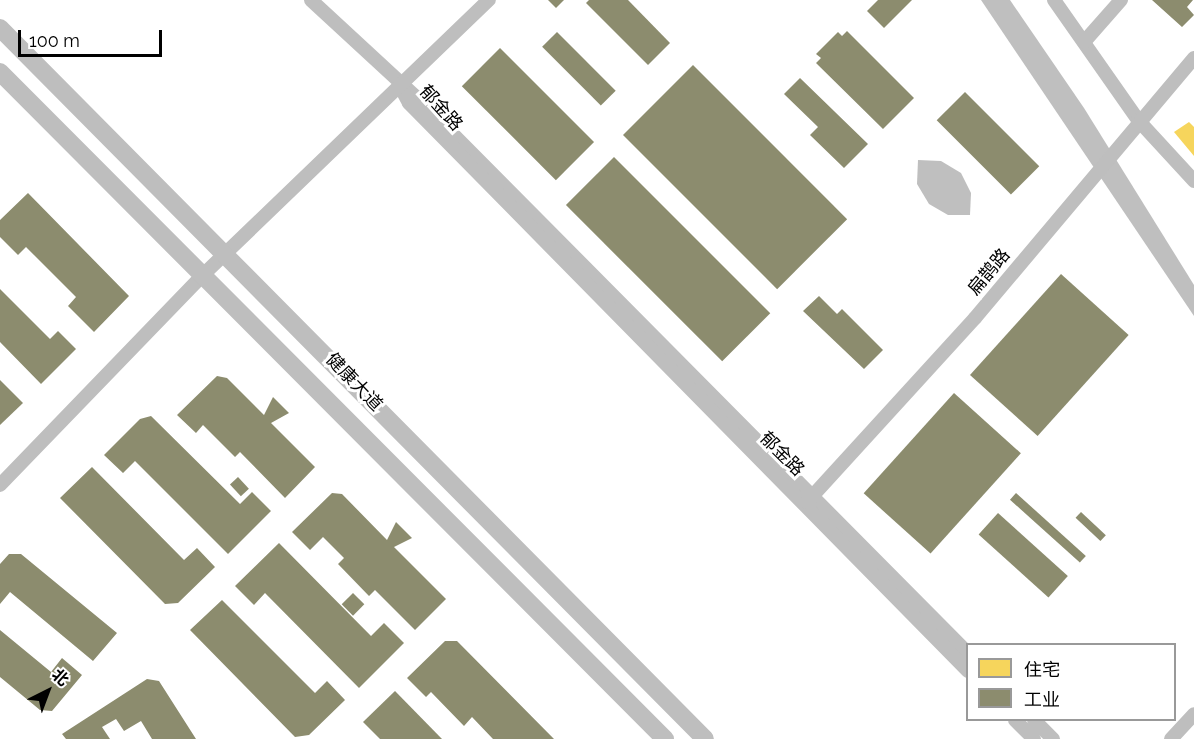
<!DOCTYPE html>
<html>
<head>
<meta charset="utf-8">
<style>
	body { margin:0 }
	#map { position:relative; width:1194px; height:739px; overflow:hidden; background:#fff; font-family:Raleway,"Noto Sans SC",sans-serif }
	div>[style] { position:absolute }
	[style*='--x'] { left:calc(var(--x)*1px); top:calc(var(--y)*1px); width:calc(var(--w)*1px); rotate:calc(var(--a)*1deg) }
	.water>* { inset:0; background:#bfbfbf }
	.homes>* { inset:0; background:#f6d55c }
	.industry>* { inset:0; background:#8c8c6e; transform-origin:0 0 }
	.minor>* { height:14px; margin:-7px; padding:0 7px; transform-origin:7px; border-radius:7px; background:#bebebe }
	.major>* { height:18px; margin:-9px; padding:0 9px; transform-origin:9px; border-radius:9px; background:#bebebe }
	span { translate:-50% -50%; white-space:nowrap; text-align:center; line-height:1.15; -webkit-text-stroke:6px #fff; paint-order:stroke }
	.street-label { font-size:18px; color:#000 }
	.legend { position:absolute; left:966px; top:643px; width:210px; height:78px; box-sizing:border-box; background:#fff; border:2px solid #999; margin:0; padding:8px 10px; list-style:none; font-size:18px; color:#000 }
	.legend li { display:flex; align-items:center; gap:12px; height:30px }
	.legend b { width:30px; border:2px solid #999 }
	.north { position:absolute; left:18px; top:661px; width:60px; height:60px; -webkit-text-stroke:4px #fff; paint-order:stroke; rotate:42deg; font-size:16px; font-weight:700; line-height:24px; text-align:center; color:#000 }
	.north::after { content:''; display:block; margin:auto; width:21px; height:27px; background:#000; clip-path:polygon(50% 0,100% 100%,50% 72%,0 100%) }
	.scale { position:absolute; left:18px; top:30px; width:144px; height:27px; box-sizing:border-box; border:3px solid #000; border-top:0; padding-left:8px; font-size:18px; line-height:21px; white-space:nowrap; color:#000; -webkit-text-stroke:4px #fff; paint-order:stroke }
</style>
</head>
<body>
<div id="map">
	<div class="water">
		<i style="clip-path:polygon(981px 0,1010px 0,1084px 108px,1194px 285px,1194px 316px)"></i>
		<i style="clip-path:polygon(918px 160px,941px 161px,961px 173px,971px 193px,970px 215px,948px 215px,929px 204px,917px 184px)"></i>
	</div>
	<div class="homes">
		<i style="clip-path:polygon(1189px 122px,1194px 127px,1194px 156px,1174px 132px)"></i>
	</div>
	<div class="industry">
		<i style="clip-path:polygon(548px 0,564px 0,556px 8px)"></i>
		<i style="clip-path:polygon(589px 0,628px 0,670px 43px,648px 65px,586px 3px)"></i>
		<i style="clip-path:polygon(878px 0,912px 0,884px 28px,867px 11px)"></i>
		<i style="clip-path:polygon(1152px 0,1193px 0,1187px 7px,1194px 15px,1182px 27px)"></i>
		<i style="clip-path:polygon(847px 31px,914px 98px,883px 129px,816px 63px,821px 58px,816px 54px,838px 32px,842px 36px)"></i>
		<i style="left:557px;top:32px;width:83px;height:21px;rotate:45deg"></i>
		<i style="left:500px;top:48px;width:133px;height:54px;rotate:45deg"></i>
		<i style="left:693px;top:65px;width:218px;height:99px;rotate:45deg"></i>
		<i style="clip-path:polygon(800px 78px,868px 144px,844px 168px,810px 135px,818px 127px,784px 94px)"></i>
		<i style="left:965px;top:92px;width:105px;height:40px;rotate:45deg"></i>
		<i style="left:614px;top:157px;width:221px;height:68px;rotate:45deg"></i>
		<i style="clip-path:polygon(28px 193px,129px 296px,94px 332px,68px 306px,76px 297px,26px 247px,18px 255px,0 237px,0 220px)"></i>
		<i style="left:1061px;top:274px;width:91px;height:136px;rotate:42deg"></i>
		<i style="clip-path:polygon(0 289px,50px 339px,58px 331px,76px 349px,41px 384px,0 342px)"></i>
		<i style="clip-path:polygon(819px 296px,837px 314px,842px 309px,883px 350px,864px 369px,803px 311px)"></i>
		<i style="clip-path:polygon(217px 376px,227px 378px,264px 415px,273px 397px,289px 413px,271px 423px,315px 467px,285px 498px,240px 452px,235px 457px,203px 425px,196px 433px,177px 415px)"></i>
		<i style="clip-path:polygon(0 380px,23px 403px,0 425px)"></i>
		<i style="left:954px;top:393px;width:90px;height:135px;rotate:42deg"></i>
		<i style="clip-path:polygon(151px 416px,240px 504px,252px 492px,271px 511px,228px 554px,135px 461px,123px 473px,104px 455px,140px 419px)"></i>
		<i style="clip-path:polygon(92px 467px,184px 560px,197px 548px,215px 567px,178px 603px,165px 604px,60px 498px)"></i>
		<i style="left:238px;top:477px;width:16px;height:11px;rotate:47deg"></i>
		<i style="clip-path:polygon(332px 493px,342px 494px,387px 540px,396px 522px,412px 538px,394px 547px,446px 599px,415px 630px,375px 590px,369px 596px,338px 564px,344px 558px,323px 537px,310px 550px,292px 532px)"></i>
		<i style="left:1016px;top:493px;width:94px;height:9px;rotate:42deg"></i>
		<i style="left:1081px;top:512px;width:34px;height:8px;rotate:43deg"></i>
		<i style="left:998px;top:513px;width:94px;height:29px;rotate:42deg"></i>
		<i style="clip-path:polygon(279px 543px,371px 636px,384px 623px,404px 643px,359px 688px,265px 593px,254px 605px,235px 586px)"></i>
		<i style="clip-path:polygon(9px 554px,21px 554px,117px 633px,93px 661px,10px 592px,0 604px,0 564px)"></i>
		<i style="left:353px;top:593px;width:16px;height:16px;rotate:45deg"></i>
		<i style="clip-path:polygon(222px 600px,315px 693px,327px 681px,345px 700px,309px 735px,295px 737px,190px 630px)"></i>
		<i style="clip-path:polygon(0 630px,51px 672px,62px 658px,82px 675px,52px 711px,40px 710px,0 677px)"></i>
		<i style="clip-path:polygon(445px 641px,457px 641px,554px 739px,493px 739px,472px 717px,464px 726px,431px 692px,426px 697px,407px 678px)"></i>
		<i style="clip-path:polygon(147px 679px,159px 681px,196px 739px,152px 739px,141px 721px,124px 731px,116px 719px,102px 727px,110px 739px,66px 739px,62px 734px)"></i>
		<i style="clip-path:polygon(395px 691px,442px 739px,380px 739px,363px 722px)"></i>
	</div>
	<div class="minor">
		<i style="--x:311;--y:0;--w:142;--a:42.7"></i>
		<i style="--x:415;--y:96;--w:785;--a:45.21"></i>
		<i style="--x:1054;--y:0;--w:146;--a:55"></i>
		<i style="--x:1138;--y:120;--w:83;--a:47.4"></i>
		<i style="--x:1084;--y:42;--w:56;--a:-48.6"></i>
		<i style="--x:401;--y:88;--w:17;--a:62"></i>
		<i style="--x:409;--y:103;--w:797;--a:45.46"></i>
		<i style="--x:0;--y:485;--w:295;--a:-46"></i>
		<i style="--x:205;--y:273;--w:394;--a:-43.9"></i>
		<i style="--x:807;--y:502;--w:249;--a:-47.6"></i>
		<i style="--x:975;--y:318;--w:340;--a:-49.9"></i>
		<i style="--x:1015;--y:720;--w:27;--a:45"></i>
		<i style="--x:1034;--y:720;--w:27;--a:45"></i>
		<i style="--x:1171;--y:739;--w:34;--a:-47"></i>
	</div>
	<div class="major">
		<i style="--x:0;--y:28;--w:1001;--a:45.24"></i>
		<i style="--x:0;--y:72;--w:942;--a:45.09"></i>
	</div>
	<div class="street-label">
		<span style="left:441px;top:108px;rotate:48deg">郁金路</span>
		<span style="left:989px;top:272px;rotate:-50deg">扁鹊路</span>
		<span style="left:354px;top:382px;rotate:46deg">健康大道</span>
		<span style="left:782px;top:454px;rotate:45deg">郁金路</span>
	</div>
	<ul class="legend">
	<li><b style="height:16px;background:#f6d55c"></b>住宅</li>
	<li><b style="height:16px;background:#8c8c6e"></b>工业</li>
	</ul>
	<div class="north">北</div>
	<div class="scale">100 m</div>
</div>
</body>
</html>
